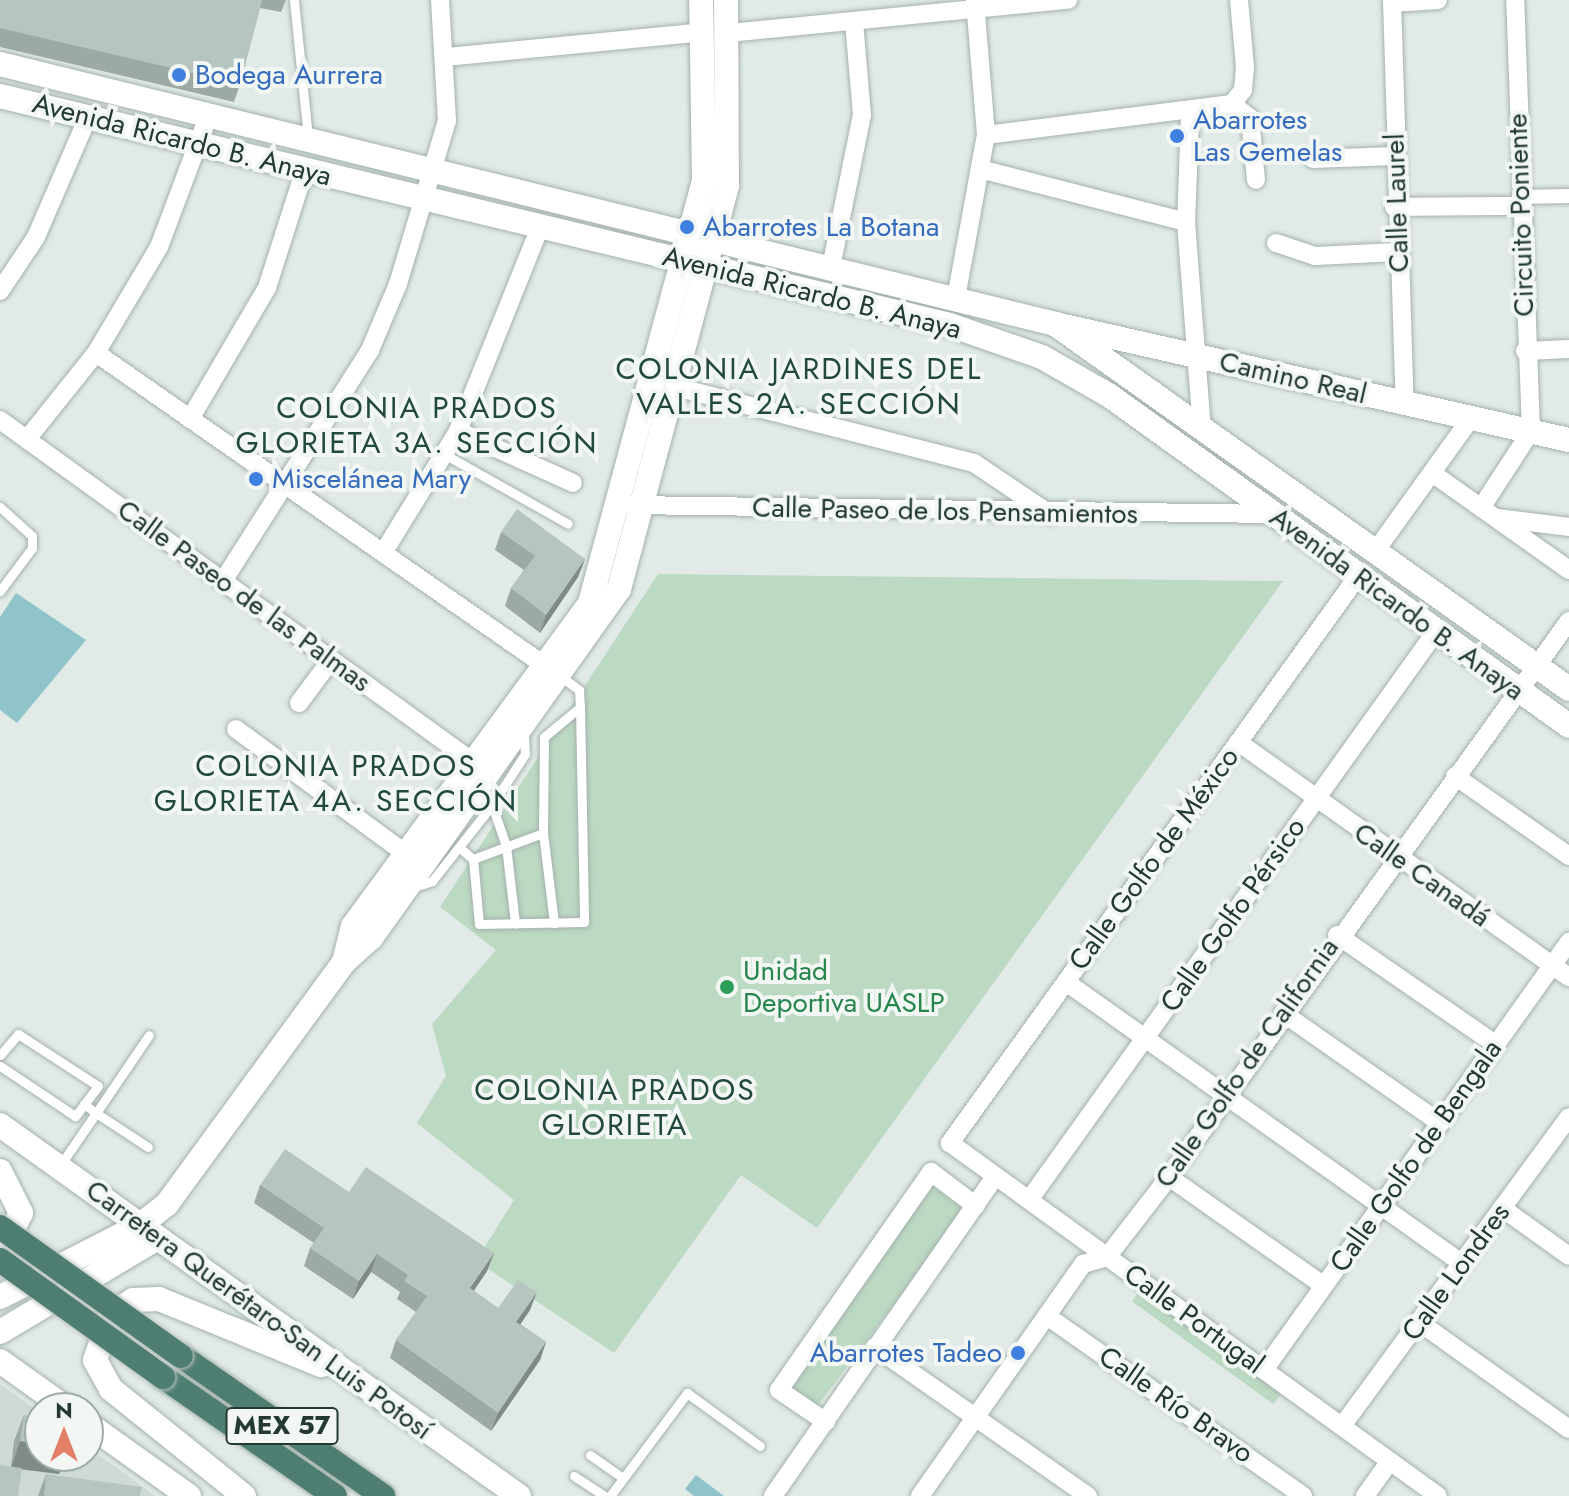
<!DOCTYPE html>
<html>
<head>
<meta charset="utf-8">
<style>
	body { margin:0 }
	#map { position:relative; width:1569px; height:1496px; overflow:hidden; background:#e1eae6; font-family:Jost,sans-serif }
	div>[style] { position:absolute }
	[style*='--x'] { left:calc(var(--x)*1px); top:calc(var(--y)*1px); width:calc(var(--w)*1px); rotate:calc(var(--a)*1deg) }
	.built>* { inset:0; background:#d0dad5 }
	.green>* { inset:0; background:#bcd9c3; transform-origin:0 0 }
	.water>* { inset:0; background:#8fc4ca }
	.roads { filter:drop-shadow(0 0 2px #a4b1ac) drop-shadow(0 0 2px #a4b1ac) }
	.service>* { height:9px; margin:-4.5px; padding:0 4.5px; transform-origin:4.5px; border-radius:4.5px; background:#fff }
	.pedestrian>* { height:14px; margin:-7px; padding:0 7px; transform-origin:7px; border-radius:7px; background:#fff }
	.minor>* { height:18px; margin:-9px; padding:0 9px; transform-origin:9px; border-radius:9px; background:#fff }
	.tertiary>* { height:24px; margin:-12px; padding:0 12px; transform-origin:12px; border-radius:12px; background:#fff }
	.secondary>* { height:24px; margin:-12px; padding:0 12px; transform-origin:12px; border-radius:12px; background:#fff }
	.trunk>* { height:24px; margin:-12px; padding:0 12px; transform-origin:12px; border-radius:12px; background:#4e7e71 }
	.bridges { filter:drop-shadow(0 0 2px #bdc4c2) drop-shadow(0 0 2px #bdc4c2) }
	.trunk-bridge>* { height:24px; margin:-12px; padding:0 12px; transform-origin:12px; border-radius:12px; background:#4e7e71 }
	.wall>* { inset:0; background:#9da9a4 }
	.shaded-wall>* { inset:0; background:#808a86 }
	.building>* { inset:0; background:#b7c5bf }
	.dots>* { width:22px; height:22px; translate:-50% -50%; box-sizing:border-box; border:4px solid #f2f7f4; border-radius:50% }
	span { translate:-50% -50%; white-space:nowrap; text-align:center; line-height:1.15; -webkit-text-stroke:8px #f2f7f4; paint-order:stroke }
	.shield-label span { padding:2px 6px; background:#f2f7f4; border:2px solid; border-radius:6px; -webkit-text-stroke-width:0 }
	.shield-label { font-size:26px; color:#233932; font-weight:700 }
	.shop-label { font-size:28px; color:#366cbe }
	.left { translate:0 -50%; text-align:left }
	.right { translate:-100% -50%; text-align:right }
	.street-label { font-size:28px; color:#233932 }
	.leisure-label { font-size:28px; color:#27864d }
	.neighbourhood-label { font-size:30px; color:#22493d; letter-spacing:2px }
	.north { position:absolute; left:24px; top:1392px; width:80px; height:80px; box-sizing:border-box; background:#f2f7f4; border:2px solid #9faba6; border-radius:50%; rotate:0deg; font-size:22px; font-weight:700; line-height:32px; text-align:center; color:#233932 }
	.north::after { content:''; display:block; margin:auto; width:28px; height:36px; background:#e47e66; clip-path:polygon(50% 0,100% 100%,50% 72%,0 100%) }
</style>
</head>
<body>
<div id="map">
	<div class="built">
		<i style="clip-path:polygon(0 1384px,40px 1412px,40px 1456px,88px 1456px,88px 1447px,156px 1496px,0 1496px)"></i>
	</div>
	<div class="green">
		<i style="clip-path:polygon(658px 574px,1283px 581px,817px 1228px,741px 1175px,614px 1353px,476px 1261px,514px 1200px,417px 1123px,446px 1076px,432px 1024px,496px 950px,440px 907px)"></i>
		<i style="left:933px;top:1186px;width:40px;height:249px;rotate:37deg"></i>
		<i style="left:1143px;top:1286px;width:175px;height:19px;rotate:36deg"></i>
	</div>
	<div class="water">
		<i style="clip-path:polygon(16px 593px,86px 640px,17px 723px,0 710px,0 617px)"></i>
		<i style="clip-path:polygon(696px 1475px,724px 1496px,694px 1496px,685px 1489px)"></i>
	</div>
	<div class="roads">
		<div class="service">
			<i style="--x:294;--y:0;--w:139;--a:84.2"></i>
			<i style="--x:444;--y:454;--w:142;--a:29.4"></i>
			<i style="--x:0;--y:507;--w:43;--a:42.2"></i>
			<i style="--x:32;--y:536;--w:12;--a:90"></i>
			<i style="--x:32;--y:548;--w:54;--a:126.7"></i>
			<i style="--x:560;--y:676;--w:24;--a:36"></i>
			<i style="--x:579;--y:690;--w:17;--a:87"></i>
			<i style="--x:492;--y:805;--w:43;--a:71.1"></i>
			<i style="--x:506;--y:846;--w:78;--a:83.3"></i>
			<i style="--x:543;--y:833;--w:91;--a:83"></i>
			<i style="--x:459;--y:847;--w:18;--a:41"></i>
			<i style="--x:473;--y:859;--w:75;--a:-20.4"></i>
			<i style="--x:543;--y:833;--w:96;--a:-89.4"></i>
			<i style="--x:544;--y:737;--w:47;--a:-39.8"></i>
			<i style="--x:580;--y:707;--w:215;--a:88.9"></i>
			<i style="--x:584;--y:922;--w:105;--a:178.9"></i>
			<i style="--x:479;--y:924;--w:65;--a:-95.3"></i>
			<i style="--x:414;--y:887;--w:19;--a:-18"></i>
			<i style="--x:432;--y:881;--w:97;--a:-51.7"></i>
			<i style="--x:492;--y:805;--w:61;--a:-57.1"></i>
			<i style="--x:525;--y:754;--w:21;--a:-93"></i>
			<i style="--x:0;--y:1055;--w:28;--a:-49"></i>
			<i style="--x:18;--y:1034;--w:95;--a:33"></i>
			<i style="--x:98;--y:1086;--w:38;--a:127"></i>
			<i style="--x:75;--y:1116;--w:90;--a:-146.3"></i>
			<i style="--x:84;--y:1104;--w:15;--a:37"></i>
			<i style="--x:96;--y:1113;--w:94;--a:-55.8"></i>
			<i style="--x:59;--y:1167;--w:65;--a:-55.6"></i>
			<i style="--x:96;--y:1113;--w:62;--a:33.2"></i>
			<i style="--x:590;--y:1455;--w:40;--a:34.9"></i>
			<i style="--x:574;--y:1476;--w:37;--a:33"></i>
			<i style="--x:610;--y:1496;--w:129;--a:-53.2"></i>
			<i style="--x:687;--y:1393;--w:90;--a:36"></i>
		</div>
		<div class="pedestrian">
			<i style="--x:1519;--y:197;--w:50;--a:-1.1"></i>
		</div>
		<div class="minor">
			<i style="--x:1392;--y:0;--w:403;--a:88.2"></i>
			<i style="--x:1392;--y:3;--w:46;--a:-3.7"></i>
			<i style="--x:729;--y:33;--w:341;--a:-5.6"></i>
			<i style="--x:446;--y:57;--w:259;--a:-5.5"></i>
			<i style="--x:1232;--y:104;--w:23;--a:38"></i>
			<i style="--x:1250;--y:118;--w:62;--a:84.5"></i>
			<i style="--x:1190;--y:115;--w:107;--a:92.1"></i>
			<i style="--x:1186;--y:222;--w:207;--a:85.6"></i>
			<i style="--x:986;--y:135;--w:248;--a:-7.2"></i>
			<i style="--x:1232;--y:104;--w:18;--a:-52"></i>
			<i style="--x:1243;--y:90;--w:23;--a:-85"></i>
			<i style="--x:1245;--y:67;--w:67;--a:-95.1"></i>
			<i style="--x:1313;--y:159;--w:81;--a:-2.1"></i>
			<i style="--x:980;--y:169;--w:213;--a:14.4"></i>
			<i style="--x:1394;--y:207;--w:125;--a:-0.5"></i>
			<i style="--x:1276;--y:243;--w:41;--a:18.4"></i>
			<i style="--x:1315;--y:256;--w:83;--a:-2.8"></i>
			<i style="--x:831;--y:267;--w:155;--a:-78.5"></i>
			<i style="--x:862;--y:115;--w:94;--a:-94.9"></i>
			<i style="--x:0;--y:291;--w:65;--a:-56.3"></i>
			<i style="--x:36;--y:237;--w:131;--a:-66.6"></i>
			<i style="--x:956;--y:298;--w:166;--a:-79.6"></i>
			<i style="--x:986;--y:135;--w:135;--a:-94.7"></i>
			<i style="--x:1525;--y:351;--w:44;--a:-2.6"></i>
			<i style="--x:96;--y:353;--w:558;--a:34.86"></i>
			<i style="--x:664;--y:384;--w:320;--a:14.3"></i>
			<i style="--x:974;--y:463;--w:93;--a:34"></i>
			<i style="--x:190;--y:419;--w:152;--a:-59.6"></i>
			<i style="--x:267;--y:288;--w:125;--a:-72.3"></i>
			<i style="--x:0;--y:420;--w:597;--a:35.87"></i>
			<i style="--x:458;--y:431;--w:126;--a:24.3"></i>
			<i style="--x:27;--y:439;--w:110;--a:-51.3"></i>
			<i style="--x:96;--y:353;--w:123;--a:-59.3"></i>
			<i style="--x:159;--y:247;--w:142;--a:-69.4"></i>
			<i style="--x:1432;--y:473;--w:168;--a:35.3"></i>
			<i style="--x:629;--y:505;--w:643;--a:0.8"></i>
			<i style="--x:1481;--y:508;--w:92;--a:-57"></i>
			<i style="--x:1531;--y:431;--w:431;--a:-92.1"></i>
			<i style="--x:1497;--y:518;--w:73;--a:7.1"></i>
			<i style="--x:383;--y:553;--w:143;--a:-58.4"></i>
			<i style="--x:458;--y:431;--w:220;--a:-68.1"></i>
			<i style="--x:1374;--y:553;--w:166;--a:-54.3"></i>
			<i style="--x:1358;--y:576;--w:699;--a:125.74"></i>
			<i style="--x:950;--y:1143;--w:602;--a:35.88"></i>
			<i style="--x:223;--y:581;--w:274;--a:-57.5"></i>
			<i style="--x:370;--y:350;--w:72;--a:-67"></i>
			<i style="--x:398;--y:284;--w:170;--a:-73.3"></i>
			<i style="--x:447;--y:121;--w:121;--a:-93.3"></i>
			<i style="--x:299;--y:703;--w:54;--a:-53.3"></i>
			<i style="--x:236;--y:729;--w:211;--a:36.3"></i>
			<i style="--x:1238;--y:742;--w:406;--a:35.4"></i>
			<i style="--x:1455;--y:776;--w:139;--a:35.1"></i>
			<i style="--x:1337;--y:935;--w:192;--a:34.6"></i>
			<i style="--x:1066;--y:982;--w:486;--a:35.4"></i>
			<i style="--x:1283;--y:1013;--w:192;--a:35"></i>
			<i style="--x:1169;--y:1177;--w:189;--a:35.1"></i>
			<i style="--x:1029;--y:1200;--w:701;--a:-54.41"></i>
			<i style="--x:1502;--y:1208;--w:82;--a:35.6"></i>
			<i style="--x:1047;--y:1316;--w:313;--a:35.1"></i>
			<i style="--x:1419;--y:1322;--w:184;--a:35.5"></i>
			<i style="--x:875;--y:1347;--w:260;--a:35"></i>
			<i style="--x:1264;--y:1370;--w:526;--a:-54.53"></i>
			<i style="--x:826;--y:1422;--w:57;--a:-145.8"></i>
			<i style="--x:779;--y:1390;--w:266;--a:-55.1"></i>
			<i style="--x:931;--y:1172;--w:56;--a:37.1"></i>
			<i style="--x:1342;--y:1426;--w:383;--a:-53.7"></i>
			<i style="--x:773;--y:1496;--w:389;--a:-55.2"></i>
			<i style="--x:920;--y:1496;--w:284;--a:-54.9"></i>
			<i style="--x:1083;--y:1264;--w:25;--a:-16"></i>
			<i style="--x:1107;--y:1257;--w:101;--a:-52.2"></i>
			<i style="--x:1169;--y:1177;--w:685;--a:-54.27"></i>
			<i style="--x:1365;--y:1496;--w:43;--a:-54.5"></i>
		</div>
		<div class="tertiary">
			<i style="--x:1055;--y:324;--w:527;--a:12.72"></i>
			<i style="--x:344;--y:962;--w:37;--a:-76"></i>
			<i style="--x:353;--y:926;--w:401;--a:-53.7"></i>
			<i style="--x:590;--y:603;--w:437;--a:-74.9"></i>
			<i style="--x:704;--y:181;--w:181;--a:-90.9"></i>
			<i style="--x:139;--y:1226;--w:36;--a:-38"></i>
			<i style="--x:167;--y:1204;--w:300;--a:-53.8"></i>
			<i style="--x:344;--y:962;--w:36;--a:-42"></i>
			<i style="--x:371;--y:938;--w:428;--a:-54.6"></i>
			<i style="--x:619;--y:589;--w:417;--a:-75"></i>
			<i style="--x:727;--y:186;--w:186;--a:-90.3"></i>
		</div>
		<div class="secondary">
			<i style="--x:0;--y:64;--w:1087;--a:13.84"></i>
			<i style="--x:1055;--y:324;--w:630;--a:35.38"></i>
			<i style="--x:0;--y:96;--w:977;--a:13.55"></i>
			<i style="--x:950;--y:325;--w:97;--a:19.2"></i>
			<i style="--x:1042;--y:357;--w:78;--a:29.8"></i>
			<i style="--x:1110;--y:396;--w:565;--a:35.71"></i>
			<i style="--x:0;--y:1125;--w:638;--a:35.56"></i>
			<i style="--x:0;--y:1171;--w:47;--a:63.4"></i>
			<i style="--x:21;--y:1213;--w:46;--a:117.1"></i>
			<i style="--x:0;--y:1297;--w:156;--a:-27.1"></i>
			<i style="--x:0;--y:1332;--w:182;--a:-30.8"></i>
			<i style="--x:0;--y:1361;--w:81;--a:35.5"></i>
			<i style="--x:88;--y:1424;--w:124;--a:35.5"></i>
			<i style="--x:244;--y:1496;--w:171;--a:-141.2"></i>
			<i style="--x:111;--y:1389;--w:33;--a:-119"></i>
			<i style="--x:95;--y:1360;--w:49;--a:-70.8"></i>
			<i style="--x:111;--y:1314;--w:26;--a:-32"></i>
			<i style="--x:133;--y:1300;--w:26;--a:-2"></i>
			<i style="--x:159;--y:1299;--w:175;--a:22.2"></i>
		</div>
		<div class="trunk">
			<i style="--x:181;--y:1356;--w:246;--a:34.7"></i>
			<i style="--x:163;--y:1377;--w:209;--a:34.7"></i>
		</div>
	</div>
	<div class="bridges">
		<div class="trunk-bridge">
			<i style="--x:0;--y:1227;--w:222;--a:35.5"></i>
			<i style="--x:0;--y:1260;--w:201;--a:35.7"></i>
		</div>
	</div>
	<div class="wall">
		<i style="clip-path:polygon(0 0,286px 0,281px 12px,260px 8px,240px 84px,234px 102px,0 47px)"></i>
		<i style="clip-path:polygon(501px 532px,585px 559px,578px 577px,540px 633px,505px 606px,511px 588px,524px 570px,495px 550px)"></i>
		<i style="clip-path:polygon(260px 1185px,349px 1192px,494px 1253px,487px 1271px,474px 1291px,498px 1308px,530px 1310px,520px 1324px,546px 1342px,540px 1360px,491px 1431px,390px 1358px,396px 1340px,416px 1312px,397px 1299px,400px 1292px,371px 1272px,353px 1299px,304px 1266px,310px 1248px,314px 1243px,254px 1203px)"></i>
		<i style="clip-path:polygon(24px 1415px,40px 1456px,66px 1456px,59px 1474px,11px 1467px,14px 1441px)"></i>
		<i style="clip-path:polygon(46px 1474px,140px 1496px,38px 1496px)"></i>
	</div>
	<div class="shaded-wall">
		<i style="clip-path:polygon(585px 559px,578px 577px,540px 633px,546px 615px)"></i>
		<i style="clip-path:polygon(494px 1253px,487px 1271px,463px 1306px,470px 1288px)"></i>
		<i style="clip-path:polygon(377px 1254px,371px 1272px,353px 1299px,359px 1281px)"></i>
		<i style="clip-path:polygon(537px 1292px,530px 1310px,510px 1340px,516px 1322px)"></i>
		<i style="clip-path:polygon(546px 1342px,540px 1360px,491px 1431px,498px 1413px)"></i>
		<i style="clip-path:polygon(20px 1441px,40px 1444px,40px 1456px,66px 1456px,59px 1474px,11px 1468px)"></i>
	</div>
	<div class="building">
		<i style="clip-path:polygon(0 0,262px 0,240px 84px,0 28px)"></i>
		<i style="clip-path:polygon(517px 509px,585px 559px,546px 615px,511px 588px,535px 556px,501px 532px)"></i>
		<i style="clip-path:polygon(285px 1149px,349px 1192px,366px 1167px,494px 1253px,470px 1288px,498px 1308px,518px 1280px,537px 1292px,516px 1322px,546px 1342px,498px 1413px,396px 1340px,427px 1296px,404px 1281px,408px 1275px,377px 1254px,359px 1281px,310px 1248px,324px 1228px,260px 1185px)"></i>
		<i style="clip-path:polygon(24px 1415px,40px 1417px,40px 1444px,20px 1441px)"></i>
		<i style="clip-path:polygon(0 1465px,22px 1468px,18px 1496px,0 1496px)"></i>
		<i style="clip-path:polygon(46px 1474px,142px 1487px,140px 1496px,44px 1496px)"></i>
	</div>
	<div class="dots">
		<i style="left:179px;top:75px;background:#3f7fe0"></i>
		<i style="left:1177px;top:136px;background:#3f7fe0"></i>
		<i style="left:687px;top:227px;background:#3f7fe0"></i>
		<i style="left:256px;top:479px;background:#3f7fe0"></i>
		<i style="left:727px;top:987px;background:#2e9e5b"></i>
		<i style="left:1018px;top:1353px;background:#3f7fe0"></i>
	</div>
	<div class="shield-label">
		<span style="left:282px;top:1426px">MEX 57</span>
	</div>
	<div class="shop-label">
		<span class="left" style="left:195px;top:75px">Bodega Aurrera</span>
		<span class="left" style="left:1193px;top:136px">Abarrotes<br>Las Gemelas</span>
		<span class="left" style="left:703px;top:227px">Abarrotes La Botana</span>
		<span class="left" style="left:272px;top:479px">Miscelánea Mary</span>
		<span class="right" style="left:1002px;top:1353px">Abarrotes Tadeo</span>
	</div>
	<div class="street-label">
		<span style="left:182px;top:140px;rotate:14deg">Avenida Ricardo B. Anaya</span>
		<span style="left:1397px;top:203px;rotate:-92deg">Calle Laurel</span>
		<span style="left:1521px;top:215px;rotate:-92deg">Circuito Poniente</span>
		<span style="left:812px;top:293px;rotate:14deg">Avenida Ricardo B. Anaya</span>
		<span style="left:1293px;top:378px;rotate:13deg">Camino Real</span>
		<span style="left:945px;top:511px;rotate:1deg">Calle Paseo de los Pensamientos</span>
		<span style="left:244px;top:596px;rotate:36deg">Calle Paseo de las Palmas</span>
		<span style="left:1397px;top:604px;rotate:36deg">Avenida Ricardo B. Anaya</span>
		<span style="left:1154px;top:859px;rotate:-54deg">Calle Golfo de México</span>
		<span style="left:1422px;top:875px;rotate:35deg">Calle Canadá</span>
		<span style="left:1233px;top:915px;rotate:-55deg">Calle Golfo Pérsico</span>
		<span style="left:1247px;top:1063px;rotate:-55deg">Calle Golfo de California</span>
		<span style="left:1416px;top:1156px;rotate:-55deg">Calle Golfo de Bengala</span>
		<span style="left:1456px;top:1272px;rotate:-54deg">Calle Londres</span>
		<span style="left:259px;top:1310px;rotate:36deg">Carretera Querétaro-San Luis Potosí</span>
		<span style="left:1194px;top:1319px;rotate:36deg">Calle Portugal</span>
		<span style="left:1176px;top:1405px;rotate:35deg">Calle Río Bravo</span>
	</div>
	<div class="leisure-label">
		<span class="left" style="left:743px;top:987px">Unidad<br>Deportiva UASLP</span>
	</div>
	<div class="neighbourhood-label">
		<span style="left:799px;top:386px">COLONIA JARDINES DEL<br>VALLES 2A. SECCIÓN</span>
		<span style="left:417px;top:425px">COLONIA PRADOS<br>GLORIETA 3A. SECCIÓN</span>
		<span style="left:336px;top:783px">COLONIA PRADOS<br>GLORIETA 4A. SECCIÓN</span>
		<span style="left:615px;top:1107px">COLONIA PRADOS<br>GLORIETA</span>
	</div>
	<div class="north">N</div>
</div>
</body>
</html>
